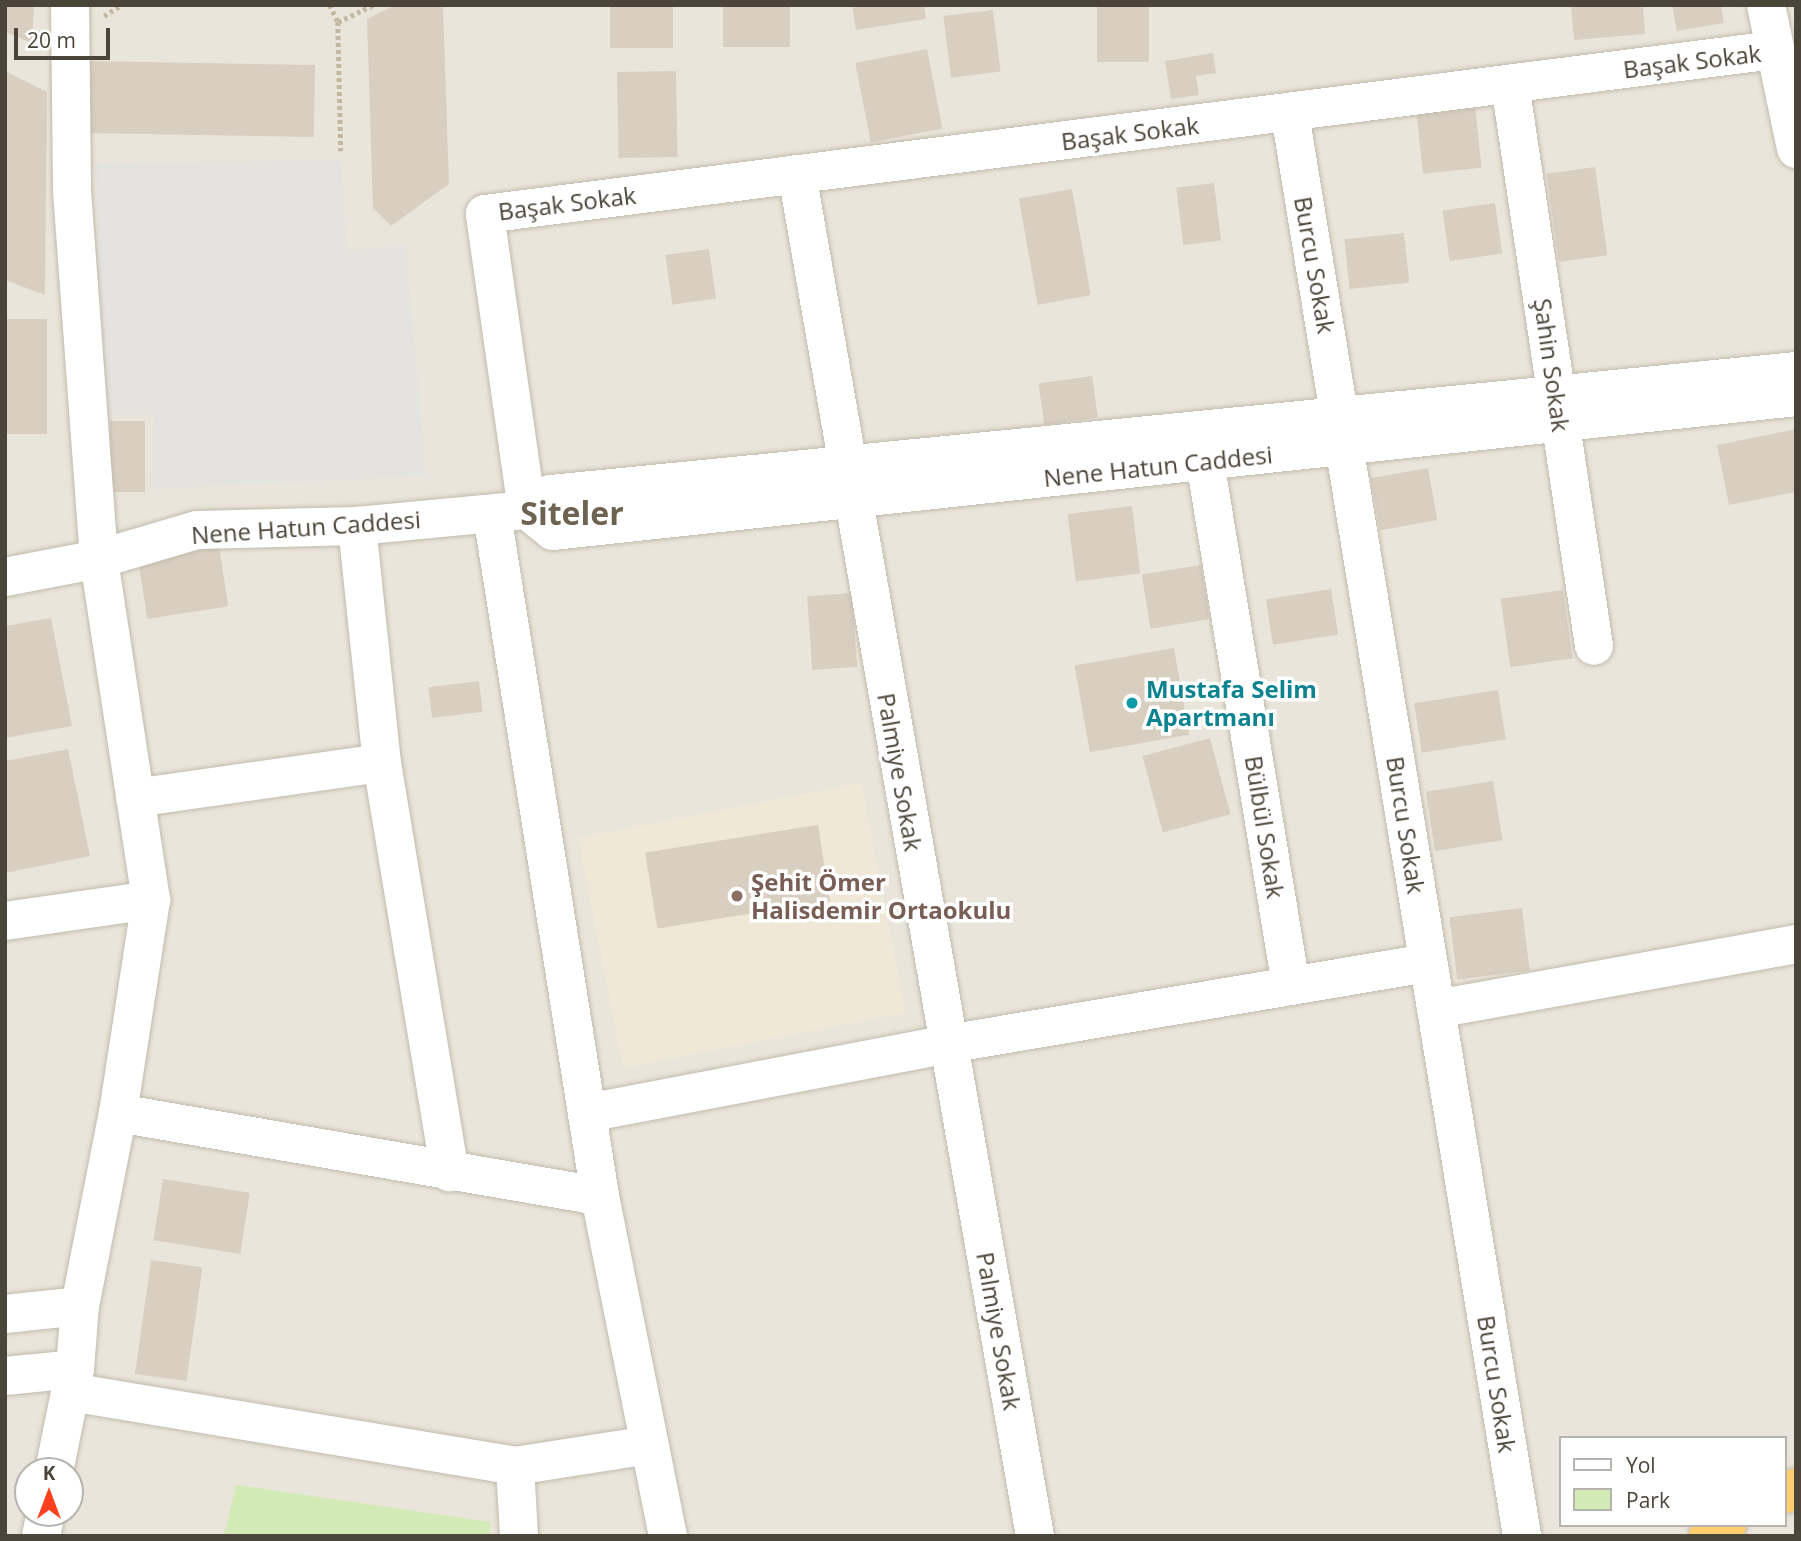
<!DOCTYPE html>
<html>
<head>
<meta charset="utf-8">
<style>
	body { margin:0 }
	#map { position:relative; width:1801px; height:1541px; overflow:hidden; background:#f6f3ec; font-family:"Open Sans",sans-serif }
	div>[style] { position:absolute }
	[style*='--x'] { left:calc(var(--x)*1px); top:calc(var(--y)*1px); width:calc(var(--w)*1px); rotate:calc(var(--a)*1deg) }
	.residential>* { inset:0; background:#eae5da }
	.education>* { inset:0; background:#efe8d6; transform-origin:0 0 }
	.green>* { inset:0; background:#d2eab5 }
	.parking>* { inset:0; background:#e5e3e0 }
	.building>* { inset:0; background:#d8cfc1; transform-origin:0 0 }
	.path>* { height:4.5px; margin-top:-2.25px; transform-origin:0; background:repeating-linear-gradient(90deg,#c4b79f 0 3.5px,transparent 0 7px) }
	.roads { filter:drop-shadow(0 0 2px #c2bbae) drop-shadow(0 0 2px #c2bbae) }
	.minor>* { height:38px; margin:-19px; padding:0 19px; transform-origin:19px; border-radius:19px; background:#fff }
	.highway>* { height:38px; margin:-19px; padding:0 19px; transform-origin:19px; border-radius:19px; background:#ffcf6e }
	.dots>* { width:19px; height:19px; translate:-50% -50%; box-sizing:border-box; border:4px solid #fff; border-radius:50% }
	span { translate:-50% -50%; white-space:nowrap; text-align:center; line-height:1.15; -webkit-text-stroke:7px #fff; paint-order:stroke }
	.street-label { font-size:24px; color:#4b4439 }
	.culture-label { font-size:24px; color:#0d838f; font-weight:700 }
	.left { translate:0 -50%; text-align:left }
	.education-label { font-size:24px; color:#785e54; font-weight:700 }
	.district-label { font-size:32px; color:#6e6250; font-weight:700 }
	.frame { position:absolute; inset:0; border:7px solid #4b4439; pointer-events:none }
	.legend { position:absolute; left:1559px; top:1436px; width:228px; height:91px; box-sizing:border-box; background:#fff; border:2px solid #b7b4b0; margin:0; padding:9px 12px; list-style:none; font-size:21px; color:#4b4439 }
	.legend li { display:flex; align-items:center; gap:14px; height:35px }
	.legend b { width:35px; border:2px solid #b7b4b0 }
	.north { position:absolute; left:14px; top:1457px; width:70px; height:70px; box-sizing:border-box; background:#fff; border:2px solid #b7b4b0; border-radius:50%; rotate:0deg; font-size:19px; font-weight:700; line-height:28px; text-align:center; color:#4b4439 }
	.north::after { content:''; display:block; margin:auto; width:24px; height:32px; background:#fc3f1d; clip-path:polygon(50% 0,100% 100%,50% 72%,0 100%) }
	.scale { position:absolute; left:14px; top:28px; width:96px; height:32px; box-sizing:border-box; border:4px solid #4b4439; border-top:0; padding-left:9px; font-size:21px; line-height:24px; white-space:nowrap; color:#4b4439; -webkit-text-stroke:5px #fff; paint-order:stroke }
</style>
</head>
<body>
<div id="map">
	<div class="residential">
		<i style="clip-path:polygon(evenodd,5px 5px,1796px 5px,1796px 1536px,5px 1536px,5px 5px,1561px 1438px,1785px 1438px,1785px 1525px,1561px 1525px,1561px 1438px,5px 5px,28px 1471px,70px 1471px,70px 1513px,28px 1513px,28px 1471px)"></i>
	</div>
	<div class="education">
		<i style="left:861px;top:783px;width:234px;height:288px;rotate:79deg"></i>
	</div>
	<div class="green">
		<i style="clip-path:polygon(236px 1485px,490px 1522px,490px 1536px,224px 1536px)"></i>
	</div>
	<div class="parking">
		<i style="clip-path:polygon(341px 160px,347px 250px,406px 246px,426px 476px,151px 489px,154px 415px,105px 415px,95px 163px)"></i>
	</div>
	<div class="building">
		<i style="clip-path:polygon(5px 5px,34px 5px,32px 43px,5px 32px)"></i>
		<i style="clip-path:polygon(395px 5px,443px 5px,449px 184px,391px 226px,373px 208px,367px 19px)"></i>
		<i style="left:610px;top:5px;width:63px;height:43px"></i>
		<i style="left:723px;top:5px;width:67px;height:42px"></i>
		<i style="clip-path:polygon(852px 5px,924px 5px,926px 19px,856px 30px)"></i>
		<i style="left:1097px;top:5px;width:52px;height:57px"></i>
		<i style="clip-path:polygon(1571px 5px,1643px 5px,1645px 34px,1574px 40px)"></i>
		<i style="clip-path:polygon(1672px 5px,1721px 5px,1724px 23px,1677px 31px)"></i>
		<i style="left:993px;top:10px;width:62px;height:50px;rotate:83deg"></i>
		<i style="left:927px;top:49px;width:81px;height:73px;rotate:79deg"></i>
		<i style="clip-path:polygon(1213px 53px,1216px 73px,1196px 76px,1199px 95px,1171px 99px,1165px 61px)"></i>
		<i style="left:87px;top:61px;width:228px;height:72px;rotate:1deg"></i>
		<i style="clip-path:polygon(5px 71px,47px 92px,45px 295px,5px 280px)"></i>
		<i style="left:676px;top:71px;width:86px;height:59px;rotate:89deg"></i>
		<i style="left:1475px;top:105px;width:63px;height:59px;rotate:84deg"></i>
		<i style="left:1595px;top:167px;width:89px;height:49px;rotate:82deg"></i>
		<i style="left:1214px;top:183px;width:58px;height:38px;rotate:83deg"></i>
		<i style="left:1072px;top:189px;width:108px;height:54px;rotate:80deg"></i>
		<i style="left:1495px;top:203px;width:51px;height:53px;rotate:82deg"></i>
		<i style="left:1404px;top:233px;width:50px;height:60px;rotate:84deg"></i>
		<i style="left:709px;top:249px;width:50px;height:44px;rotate:82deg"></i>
		<i style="left:5px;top:319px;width:42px;height:115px"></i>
		<i style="left:1092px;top:376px;width:42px;height:54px;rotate:82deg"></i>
		<i style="left:110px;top:421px;width:35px;height:71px"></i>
		<i style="clip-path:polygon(1796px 429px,1796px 492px,1729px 505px,1717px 445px)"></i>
		<i style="left:1428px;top:468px;width:53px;height:58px;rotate:80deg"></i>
		<i style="left:1132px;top:506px;width:68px;height:65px;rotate:83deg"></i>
		<i style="left:219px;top:547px;width:60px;height:82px;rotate:81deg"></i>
		<i style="left:1201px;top:565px;width:55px;height:60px;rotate:81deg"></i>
		<i style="left:1331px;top:589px;width:46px;height:66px;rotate:81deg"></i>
		<i style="left:1563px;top:590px;width:69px;height:63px;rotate:82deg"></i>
		<i style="left:852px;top:593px;width:74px;height:45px;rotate:86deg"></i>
		<i style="clip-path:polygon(51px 618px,72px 726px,5px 738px,5px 626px)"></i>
		<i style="left:1174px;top:648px;width:88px;height:101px;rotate:80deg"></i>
		<i style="left:479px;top:681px;width:31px;height:51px;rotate:83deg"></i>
		<i style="left:1498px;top:690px;width:50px;height:85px;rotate:81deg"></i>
		<i style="left:1210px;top:738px;width:79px;height:70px;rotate:75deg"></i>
		<i style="clip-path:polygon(68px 749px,90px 856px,5px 873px,5px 761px)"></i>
		<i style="left:1493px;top:781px;width:60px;height:68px;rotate:81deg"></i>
		<i style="left:818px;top:825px;width:77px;height:175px;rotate:81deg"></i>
		<i style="left:1522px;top:908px;width:63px;height:73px;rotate:83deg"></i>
		<i style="left:163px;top:1179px;width:88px;height:62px;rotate:9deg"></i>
		<i style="left:151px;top:1260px;width:52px;height:115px;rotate:8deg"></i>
	</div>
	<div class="path">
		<i style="--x:330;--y:5;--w:19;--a:65"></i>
		<i style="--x:338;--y:22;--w:39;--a:-26"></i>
		<i style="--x:104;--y:16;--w:20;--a:-33"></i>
		<i style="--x:338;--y:22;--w:129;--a:88.7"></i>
	</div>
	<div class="roads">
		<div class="minor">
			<i style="--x:1766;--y:5;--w:147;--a:78.2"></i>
			<i style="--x:1510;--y:84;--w:568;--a:81.5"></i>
			<i style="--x:1290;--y:114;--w:1441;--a:80.73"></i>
			<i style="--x:797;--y:174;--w:1383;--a:80.09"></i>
			<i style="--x:1205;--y:461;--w:532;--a:80.7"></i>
			<i style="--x:527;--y:510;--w:299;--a:-98.1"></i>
			<i style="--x:485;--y:214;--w:1300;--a:-7.25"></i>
			<i style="--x:527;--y:510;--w:33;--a:39"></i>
			<i style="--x:553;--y:531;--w:1250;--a:-6.15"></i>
			<i style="--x:492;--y:514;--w:690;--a:81"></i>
			<i style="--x:600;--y:1196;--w:347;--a:78.7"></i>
			<i style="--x:357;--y:526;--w:238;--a:84"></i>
			<i style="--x:382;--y:763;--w:415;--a:80.6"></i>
			<i style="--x:5;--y:577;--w:96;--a:-10.8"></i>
			<i style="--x:99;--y:559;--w:102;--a:-16.5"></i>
			<i style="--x:197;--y:530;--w:160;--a:-1.4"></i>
			<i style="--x:357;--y:526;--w:171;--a:-5.4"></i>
			<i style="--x:527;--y:510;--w:29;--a:-34"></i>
			<i style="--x:551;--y:494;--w:1251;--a:-5.64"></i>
			<i style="--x:135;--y:798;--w:249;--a:-8.1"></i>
			<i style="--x:5;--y:921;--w:148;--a:-8.2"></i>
			<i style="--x:1436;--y:1009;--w:366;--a:-10.2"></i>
			<i style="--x:118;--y:1113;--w:489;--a:9.8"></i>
			<i style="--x:587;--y:1113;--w:368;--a:-10.8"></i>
			<i style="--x:948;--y:1044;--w:487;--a:-9.6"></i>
			<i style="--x:5;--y:1314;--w:75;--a:-6.1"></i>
			<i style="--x:5;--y:1376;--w:70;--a:-5.7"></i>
			<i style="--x:70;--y:1392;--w:451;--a:9.4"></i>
			<i style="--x:515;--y:1466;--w:136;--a:-8.9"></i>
			<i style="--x:515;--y:1466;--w:70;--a:86.7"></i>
			<i style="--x:54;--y:1471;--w:104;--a:-78.4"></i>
			<i style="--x:75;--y:1369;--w:63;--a:-85.5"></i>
			<i style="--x:80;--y:1306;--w:197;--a:-78.9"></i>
			<i style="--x:118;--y:1113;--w:216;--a:-81.2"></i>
			<i style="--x:151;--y:900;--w:345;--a:-98.7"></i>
			<i style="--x:99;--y:559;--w:370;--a:-94.2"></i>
			<i style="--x:72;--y:190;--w:185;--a:-90.6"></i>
			<i style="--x:41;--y:1536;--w:24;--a:-78"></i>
		</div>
		<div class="highway">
			<i style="--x:1785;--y:1494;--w:13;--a:-29"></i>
			<i style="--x:1708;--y:1536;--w:22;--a:-30"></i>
		</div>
	</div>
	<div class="dots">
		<i style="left:1132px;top:703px;background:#0f9aa8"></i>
		<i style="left:737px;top:896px;background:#8d6e63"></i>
	</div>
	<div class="street-label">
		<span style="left:1692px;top:61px;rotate:-7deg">Başak Sokak</span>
		<span style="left:1130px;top:133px;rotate:-7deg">Başak Sokak</span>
		<span style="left:567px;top:203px;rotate:-7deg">Başak Sokak</span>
		<span style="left:1315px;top:265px;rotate:80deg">Burcu Sokak</span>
		<span style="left:1552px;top:365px;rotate:82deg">Şahin Sokak</span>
		<span style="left:1158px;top:466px;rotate:-6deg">Nene Hatun Caddesi</span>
		<span style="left:306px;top:527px;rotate:-4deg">Nene Hatun Caddesi</span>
		<span style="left:900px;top:772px;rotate:80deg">Palmiye Sokak</span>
		<span style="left:1406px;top:825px;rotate:81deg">Burcu Sokak</span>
		<span style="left:1265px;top:827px;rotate:81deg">Bülbül Sokak</span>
		<span style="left:999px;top:1331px;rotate:80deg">Palmiye Sokak</span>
		<span style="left:1497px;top:1384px;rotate:81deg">Burcu Sokak</span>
	</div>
	<div class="culture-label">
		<span class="left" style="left:1146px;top:703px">Mustafa Selim<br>Apartmanı</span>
	</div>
	<div class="education-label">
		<span class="left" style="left:751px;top:896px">Şehit Ömer<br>Halisdemir Ortaokulu</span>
	</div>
	<div class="district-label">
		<span style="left:572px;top:513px">Siteler</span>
	</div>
	<div class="frame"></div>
	<ul class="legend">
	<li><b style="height:9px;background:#fff"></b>Yol</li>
	<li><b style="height:19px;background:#d2eab5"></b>Park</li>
	</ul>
	<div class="north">K</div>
	<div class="scale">20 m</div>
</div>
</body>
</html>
